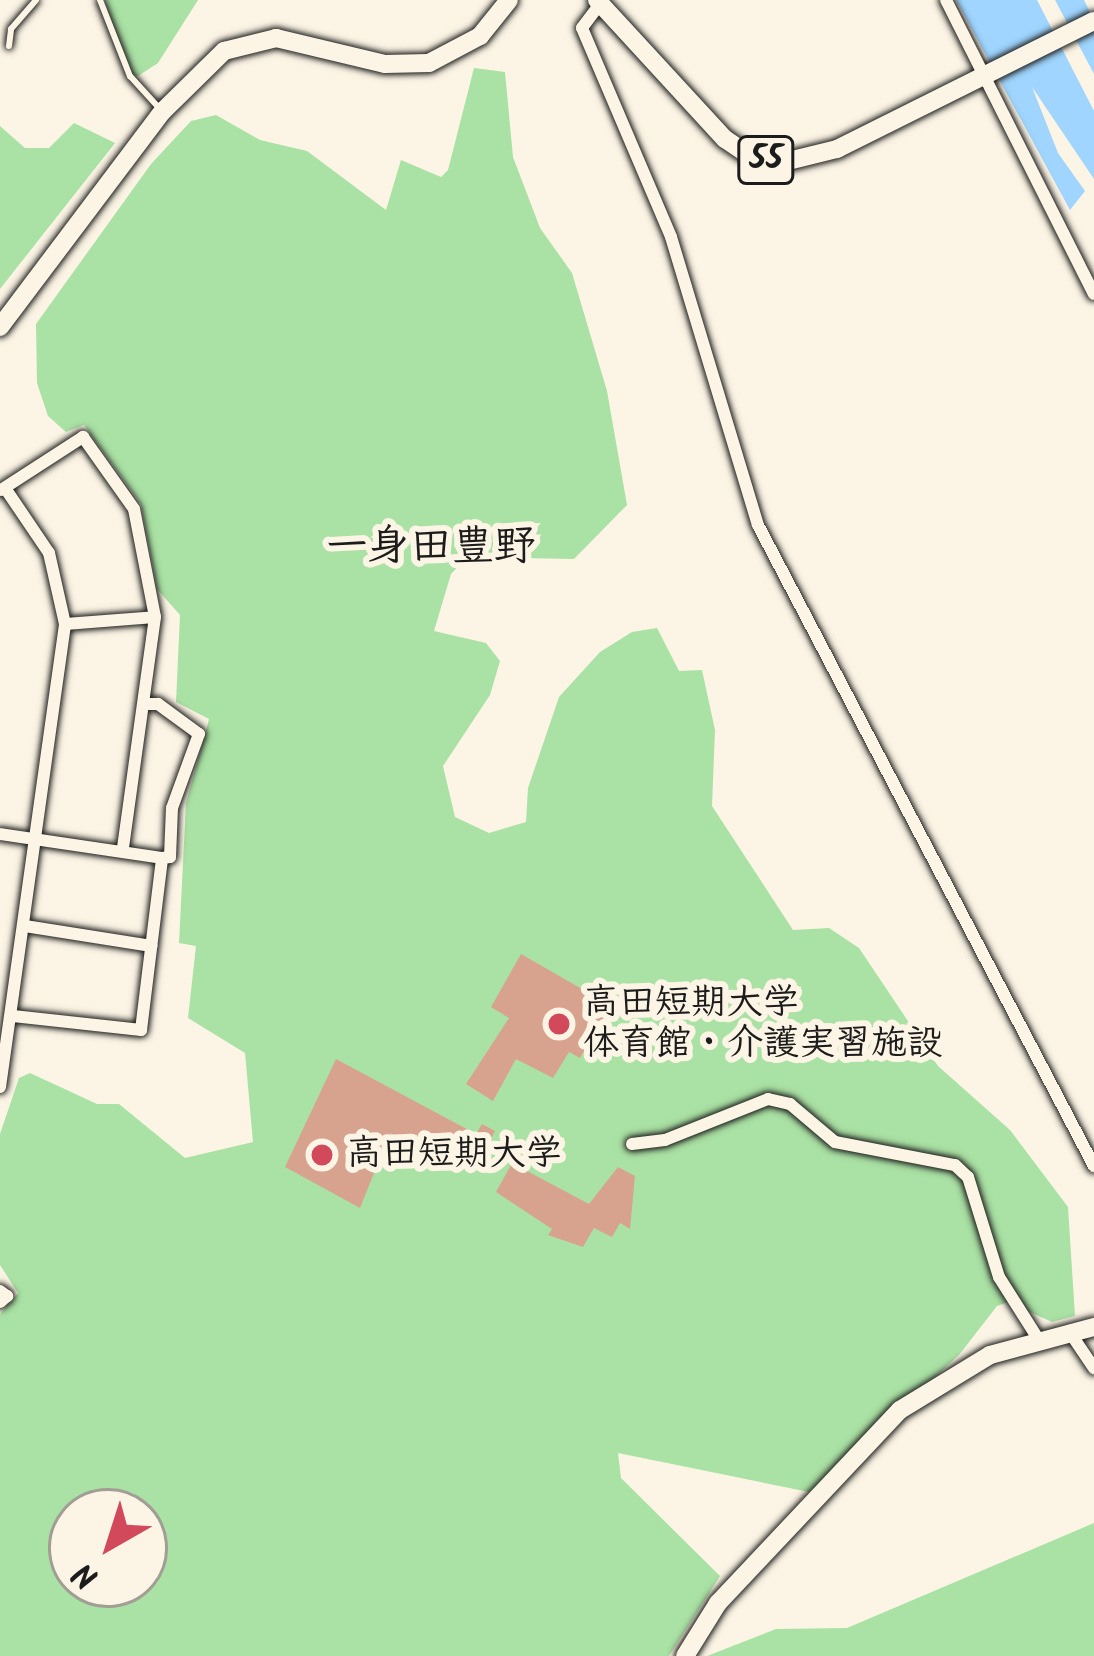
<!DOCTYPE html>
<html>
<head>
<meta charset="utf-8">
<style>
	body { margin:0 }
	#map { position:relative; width:1094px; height:1656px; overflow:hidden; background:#fcf5e5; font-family:Kalam,"Klee One",sans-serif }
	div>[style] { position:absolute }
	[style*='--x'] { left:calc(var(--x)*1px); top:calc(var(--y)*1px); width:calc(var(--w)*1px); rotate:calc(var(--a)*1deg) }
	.green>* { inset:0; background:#aae1a4 }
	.water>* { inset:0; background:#9fd5fe }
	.building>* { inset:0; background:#d8a38e }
	.roads { filter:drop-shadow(0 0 3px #1c1c1c) drop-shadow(0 0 3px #1c1c1c) }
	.lane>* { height:6px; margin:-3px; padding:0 3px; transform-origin:3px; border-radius:3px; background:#fcf5e5 }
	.street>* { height:12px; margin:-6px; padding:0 6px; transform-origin:6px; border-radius:6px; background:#fcf5e5 }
	.secondary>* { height:18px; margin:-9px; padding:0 9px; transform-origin:9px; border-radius:9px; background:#fcf5e5 }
	.primary>* { height:18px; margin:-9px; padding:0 9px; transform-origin:9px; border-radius:9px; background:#fcf5e5 }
	.dots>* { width:33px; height:33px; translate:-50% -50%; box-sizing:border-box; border:6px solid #fcf5e5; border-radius:50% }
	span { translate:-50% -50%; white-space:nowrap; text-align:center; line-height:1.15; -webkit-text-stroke:12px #fcf5e5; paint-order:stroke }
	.shield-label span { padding:3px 9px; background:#fcf5e5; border:3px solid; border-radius:9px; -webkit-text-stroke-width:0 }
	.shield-label { font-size:33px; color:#1c1c1c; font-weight:700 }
	.poi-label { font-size:36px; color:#1c1c1c; font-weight:700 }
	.left { translate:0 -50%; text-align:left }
	.quarter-label { font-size:42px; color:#1c1c1c; font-weight:700 }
	.north { position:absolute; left:48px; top:1488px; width:120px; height:120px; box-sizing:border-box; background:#fcf5e5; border:3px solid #a29e95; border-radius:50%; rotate:219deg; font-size:33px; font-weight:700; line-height:48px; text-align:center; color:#1c1c1c }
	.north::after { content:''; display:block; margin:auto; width:42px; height:54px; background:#d1495b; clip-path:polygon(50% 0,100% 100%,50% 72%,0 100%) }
</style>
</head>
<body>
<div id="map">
	<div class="green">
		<i style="clip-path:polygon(105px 0,198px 0,158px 63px,138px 76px,126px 72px)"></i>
		<i style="clip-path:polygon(evenodd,474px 68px,505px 72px,513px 157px,540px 228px,572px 273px,607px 391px,627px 505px,574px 559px,467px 557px,451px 574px,434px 631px,486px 643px,500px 661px,490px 695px,443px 766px,455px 817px,489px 833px,526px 822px,528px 788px,559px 697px,600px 652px,632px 632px,657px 628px,679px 671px,702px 670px,715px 730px,712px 806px,793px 930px,829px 928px,859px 948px,938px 1066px,1010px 1130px,1068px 1207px,1075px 1316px,1052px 1322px,1008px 1302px,997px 1306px,959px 1355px,809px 1492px,618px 1453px,621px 1478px,720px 1576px,669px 1656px,0 1656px,0 1314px,18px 1293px,0 1265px,0 1134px,19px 1078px,30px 1073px,97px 1104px,119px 1104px,185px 1158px,253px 1142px,245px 1053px,188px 1018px,196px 946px,179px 943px,186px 803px,209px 719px,176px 702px,180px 615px,157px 589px,141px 504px,84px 425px,66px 432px,48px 416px,37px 383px,36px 324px,151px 164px,191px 121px,216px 115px,260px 140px,307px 151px,386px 210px,401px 160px,441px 177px,448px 170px,474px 68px,72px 1512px,144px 1512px,144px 1584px,72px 1584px,72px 1512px)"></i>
		<i style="clip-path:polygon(74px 123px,115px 143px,0 289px,0 126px,25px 148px,49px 148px)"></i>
		<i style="clip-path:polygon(1094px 1523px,1094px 1656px,707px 1656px,776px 1629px,847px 1628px)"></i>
	</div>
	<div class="water">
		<i style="clip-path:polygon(956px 0,1037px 0,1094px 111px,1094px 179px,1032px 87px,1058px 153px,1085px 191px,1070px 210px)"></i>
		<i style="clip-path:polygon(1055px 0,1084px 0,1094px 20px,1094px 74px)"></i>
	</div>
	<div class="building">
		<i style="clip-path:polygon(521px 954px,603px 1001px,598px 1010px,605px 1015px,580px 1058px,569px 1052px,553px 1078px,516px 1059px,493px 1101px,466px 1084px,509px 1018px,491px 1007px)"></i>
		<i style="clip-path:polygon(336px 1059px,476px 1134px,482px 1124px,495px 1131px,475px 1169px,457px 1159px,453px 1168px,390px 1133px,360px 1208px,285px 1167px)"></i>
		<i style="clip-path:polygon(512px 1163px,589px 1204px,618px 1167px,635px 1176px,630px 1229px,620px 1223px,612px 1237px,594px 1228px,583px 1247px,548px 1235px,552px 1229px,496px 1192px)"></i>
	</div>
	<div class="roads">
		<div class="lane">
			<i style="--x:100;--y:0;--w:82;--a:68.5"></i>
			<i style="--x:130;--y:76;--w:45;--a:47.7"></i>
			<i style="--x:9;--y:46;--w:17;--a:-83"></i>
			<i style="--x:11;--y:29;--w:38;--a:-49"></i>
		</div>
		<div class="street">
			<i style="--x:946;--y:0;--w:329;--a:63.3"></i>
			<i style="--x:600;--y:4;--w:30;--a:127"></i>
			<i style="--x:582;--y:28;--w:227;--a:66.9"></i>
			<i style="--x:671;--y:237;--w:301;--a:73.2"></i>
			<i style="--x:758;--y:525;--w:724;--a:62.34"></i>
			<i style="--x:1;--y:490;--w:98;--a:-32.9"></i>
			<i style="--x:83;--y:437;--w:88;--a:54.7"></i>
			<i style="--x:134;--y:509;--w:110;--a:79"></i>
			<i style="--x:155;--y:617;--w:234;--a:97.9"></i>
			<i style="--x:65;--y:624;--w:90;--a:-4.4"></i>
			<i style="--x:0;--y:834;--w:164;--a:8.4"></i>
			<i style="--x:25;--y:926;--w:128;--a:9"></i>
			<i style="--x:13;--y:1016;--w:129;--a:6.2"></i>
			<i style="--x:141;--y:1030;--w:173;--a:-83"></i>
			<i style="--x:162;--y:858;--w:8;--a:-7"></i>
			<i style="--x:170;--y:857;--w:49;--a:-87.7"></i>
			<i style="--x:172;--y:808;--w:79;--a:-70"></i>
			<i style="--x:199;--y:734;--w:51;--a:-143.8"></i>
			<i style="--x:158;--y:704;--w:14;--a:180"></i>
			<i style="--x:0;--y:1087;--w:468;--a:-82"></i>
			<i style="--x:65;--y:624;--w:73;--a:-102.7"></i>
			<i style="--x:49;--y:553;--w:78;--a:-124.1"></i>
			<i style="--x:632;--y:1144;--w:33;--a:-7"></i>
			<i style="--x:665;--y:1140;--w:111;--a:-21.7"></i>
			<i style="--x:768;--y:1099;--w:23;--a:13"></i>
			<i style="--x:790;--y:1104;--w:59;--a:40.2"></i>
			<i style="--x:835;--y:1142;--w:122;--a:10.9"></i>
			<i style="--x:955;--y:1165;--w:18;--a:43"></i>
			<i style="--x:968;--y:1177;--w:105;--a:72.8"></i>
			<i style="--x:999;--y:1277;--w:71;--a:57.7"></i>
			<i style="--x:0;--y:1291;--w:9;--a:36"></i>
			<i style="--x:7;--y:1296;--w:9;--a:139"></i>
			<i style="--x:1069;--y:1331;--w:45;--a:56"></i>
		</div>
		<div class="secondary">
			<i style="--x:0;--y:327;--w:271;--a:-53"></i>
			<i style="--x:163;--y:111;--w:86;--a:-44.5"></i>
			<i style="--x:224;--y:51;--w:54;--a:-14"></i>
			<i style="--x:276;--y:38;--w:112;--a:13.4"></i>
			<i style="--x:385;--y:64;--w:44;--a:-1.3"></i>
			<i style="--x:429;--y:63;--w:58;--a:-27.9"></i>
			<i style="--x:480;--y:36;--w:46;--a:-51.1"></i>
			<i style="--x:685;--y:1656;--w:62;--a:-58.1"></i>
			<i style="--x:718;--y:1603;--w:265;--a:-46.7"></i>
			<i style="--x:900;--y:1410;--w:105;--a:-31.4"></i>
			<i style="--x:990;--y:1355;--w:108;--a:-15.1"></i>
		</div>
		<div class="primary">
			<i style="--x:597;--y:0;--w:189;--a:47.4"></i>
			<i style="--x:725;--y:139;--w:25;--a:34"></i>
			<i style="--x:746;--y:153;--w:39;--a:13"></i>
			<i style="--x:784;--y:162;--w:55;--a:-13.8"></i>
			<i style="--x:837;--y:149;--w:287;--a:-26.5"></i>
		</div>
	</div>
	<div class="dots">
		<i style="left:559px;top:1024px;background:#d1495b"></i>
		<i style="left:322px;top:1155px;background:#d1495b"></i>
	</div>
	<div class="shield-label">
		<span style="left:766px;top:160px">55</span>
	</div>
	<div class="poi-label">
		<span class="left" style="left:583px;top:1024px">高田短期大学<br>体育館・介護実習施設</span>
		<span class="left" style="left:346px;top:1155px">高田短期大学</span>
	</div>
	<div class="quarter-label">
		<span style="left:431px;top:548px">一身田豊野</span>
	</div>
	<div class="north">N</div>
</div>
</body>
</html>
